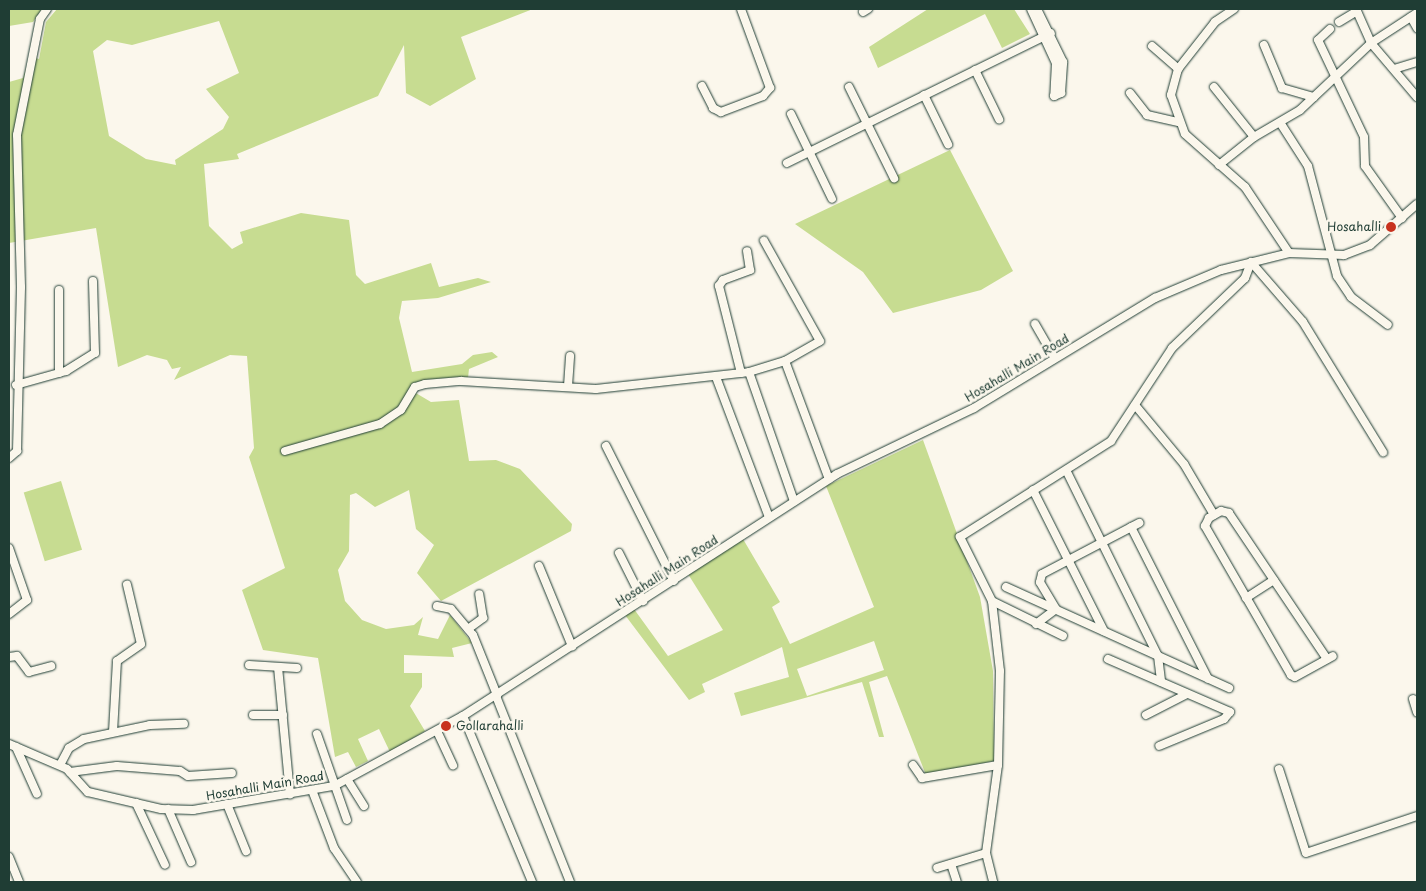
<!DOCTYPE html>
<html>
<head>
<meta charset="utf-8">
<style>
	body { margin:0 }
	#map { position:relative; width:1426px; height:891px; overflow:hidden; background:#fbf7ec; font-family:"Playpen Sans",sans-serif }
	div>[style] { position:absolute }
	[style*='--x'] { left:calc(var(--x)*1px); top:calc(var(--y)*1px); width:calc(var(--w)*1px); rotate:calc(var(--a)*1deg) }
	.green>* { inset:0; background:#c7dc91; transform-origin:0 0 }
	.roads { filter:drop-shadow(0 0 1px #1f3d34) drop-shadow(0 0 1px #1f3d34) }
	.minor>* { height:8px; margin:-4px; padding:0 4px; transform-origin:4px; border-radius:4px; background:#fbf7ec }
	.dots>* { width:14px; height:14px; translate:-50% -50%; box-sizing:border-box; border:2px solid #fbf7ec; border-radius:50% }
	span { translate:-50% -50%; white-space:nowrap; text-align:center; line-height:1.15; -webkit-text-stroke:5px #fbf7ec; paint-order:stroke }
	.poi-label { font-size:12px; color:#1f3d34 }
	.right { translate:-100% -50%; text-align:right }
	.left { translate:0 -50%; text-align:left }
	.street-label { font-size:12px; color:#1f3d34 }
	.frame { position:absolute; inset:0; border:10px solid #1f3d34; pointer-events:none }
</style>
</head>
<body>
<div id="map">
	<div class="green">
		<i style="clip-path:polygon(9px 9px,42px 9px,33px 22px,9px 26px)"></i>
		<i style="clip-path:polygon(evenodd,57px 9px,533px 9px,461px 37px,476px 79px,430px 106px,406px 93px,404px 45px,378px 96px,237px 154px,239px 159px,204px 164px,209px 226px,232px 249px,243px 243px,240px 232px,301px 213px,349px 220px,356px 275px,365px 284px,431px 263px,439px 287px,478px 278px,491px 282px,438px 298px,402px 301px,399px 318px,412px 372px,462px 364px,473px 355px,492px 352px,498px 357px,469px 369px,468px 378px,409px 389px,431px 402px,459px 400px,469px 461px,496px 460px,520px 469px,572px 524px,571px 531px,441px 601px,417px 573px,434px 545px,416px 529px,409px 490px,375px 507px,356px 493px,350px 495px,349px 551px,338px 570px,345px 601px,362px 620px,386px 629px,414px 625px,423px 617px,418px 635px,438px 639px,450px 615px,472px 643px,452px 648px,454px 657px,404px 655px,404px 673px,422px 673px,422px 687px,410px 706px,425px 731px,390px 752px,379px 729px,358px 739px,368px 761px,356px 767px,348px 752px,335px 757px,318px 658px,263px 650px,242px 590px,285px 568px,249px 457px,254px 448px,247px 356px,230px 355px,174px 380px,181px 367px,172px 369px,167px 360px,147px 355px,118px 367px,96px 228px,9px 243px,9px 82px,23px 78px,30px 56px,39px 59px,46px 22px,57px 9px,219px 21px,239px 73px,206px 89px,229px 117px,223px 129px,175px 160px,176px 165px,146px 159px,109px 136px,93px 51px,107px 40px,132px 45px,219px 21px)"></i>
		<i style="clip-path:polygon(928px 9px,1014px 9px,1030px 34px,1002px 48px,985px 14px,878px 68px,869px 47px)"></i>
		<i style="clip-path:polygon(950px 150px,1013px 271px,981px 290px,893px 313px,863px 272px,795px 224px)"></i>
		<i style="clip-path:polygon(evenodd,923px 440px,980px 597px,993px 671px,994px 761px,926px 775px,887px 676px,869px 682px,884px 737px,879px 737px,862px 682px,741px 716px,734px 693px,789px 677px,782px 647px,702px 684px,705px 692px,689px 700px,625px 615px,634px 609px,668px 656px,723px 630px,688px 574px,743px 539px,780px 602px,772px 607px,790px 644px,874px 607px,826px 486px,923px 440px,874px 641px,884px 670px,807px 696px,797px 669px,874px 641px)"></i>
		<i style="left:61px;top:481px;width:72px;height:39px;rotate:73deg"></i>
	</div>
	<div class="roads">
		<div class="minor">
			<i style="--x:1031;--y:9;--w:60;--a:65.2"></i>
			<i style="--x:1056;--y:63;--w:33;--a:93"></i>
			<i style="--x:1054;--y:96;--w:8;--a:-23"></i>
			<i style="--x:1061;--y:93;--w:31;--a:-86"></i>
			<i style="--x:1063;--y:62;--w:59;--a:-116.1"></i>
			<i style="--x:1234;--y:9;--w:23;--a:146"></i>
			<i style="--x:1215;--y:22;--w:60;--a:128.2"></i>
			<i style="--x:1178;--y:69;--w:27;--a:105"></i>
			<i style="--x:1171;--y:95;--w:41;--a:70.3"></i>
			<i style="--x:1185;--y:134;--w:80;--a:41.5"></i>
			<i style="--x:1245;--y:187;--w:79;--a:56.3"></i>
			<i style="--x:1356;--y:9;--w:37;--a:66"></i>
			<i style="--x:1371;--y:43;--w:71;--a:49.6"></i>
			<i style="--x:863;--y:12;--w:6;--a:-31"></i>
			<i style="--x:1411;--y:17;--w:13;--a:61"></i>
			<i style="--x:1339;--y:22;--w:21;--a:-31"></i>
			<i style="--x:1330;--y:29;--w:16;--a:137"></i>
			<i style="--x:1318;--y:40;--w:107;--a:64.6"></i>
			<i style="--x:1364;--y:137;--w:29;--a:88"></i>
			<i style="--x:1365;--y:166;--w:64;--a:54.6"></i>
			<i style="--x:1264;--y:45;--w:47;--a:67.3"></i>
			<i style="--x:1282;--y:88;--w:33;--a:16"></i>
			<i style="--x:1152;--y:46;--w:35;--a:41"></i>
			<i style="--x:1394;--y:69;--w:24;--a:-17"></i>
			<i style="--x:975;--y:70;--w:55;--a:63.9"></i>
			<i style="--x:702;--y:86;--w:25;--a:63"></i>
			<i style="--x:713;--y:108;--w:9;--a:27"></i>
			<i style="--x:721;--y:112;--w:45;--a:-20.9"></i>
			<i style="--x:763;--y:96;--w:11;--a:-49"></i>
			<i style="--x:770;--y:88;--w:84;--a:-110.2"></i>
			<i style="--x:849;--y:87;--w:102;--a:63.7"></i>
			<i style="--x:1214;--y:87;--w:64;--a:51.3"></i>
			<i style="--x:1130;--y:93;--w:28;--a:52"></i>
			<i style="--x:1147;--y:115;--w:31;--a:13"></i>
			<i style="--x:924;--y:95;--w:55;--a:63.9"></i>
			<i style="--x:791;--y:114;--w:94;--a:64.2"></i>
			<i style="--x:1281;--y:124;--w:50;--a:57.3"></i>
			<i style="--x:1308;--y:166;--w:114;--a:75.2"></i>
			<i style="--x:1337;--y:276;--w:25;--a:56"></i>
			<i style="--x:1351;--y:297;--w:46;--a:37.1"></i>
			<i style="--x:787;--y:163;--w:294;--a:-26.2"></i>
			<i style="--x:1219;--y:165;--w:45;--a:-38.7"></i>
			<i style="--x:1254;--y:137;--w:53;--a:-30.4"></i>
			<i style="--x:1300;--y:110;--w:98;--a:-43.3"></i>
			<i style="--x:1371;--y:43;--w:55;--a:-33.1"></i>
			<i style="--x:59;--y:290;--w:83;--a:90"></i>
			<i style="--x:1035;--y:324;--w:39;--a:60"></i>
			<i style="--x:785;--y:361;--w:126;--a:69.6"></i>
			<i style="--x:749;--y:372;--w:137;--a:70.8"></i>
			<i style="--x:741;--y:373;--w:90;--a:-104.2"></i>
			<i style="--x:719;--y:286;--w:7;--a:-56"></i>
			<i style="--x:723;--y:280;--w:29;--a:-20"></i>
			<i style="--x:750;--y:270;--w:19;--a:-99"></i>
			<i style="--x:716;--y:377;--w:150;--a:69.3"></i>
			<i style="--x:16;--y:385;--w:52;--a:-15.6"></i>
			<i style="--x:66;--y:371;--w:34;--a:-32"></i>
			<i style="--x:95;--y:353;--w:72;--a:-91.6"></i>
			<i style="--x:568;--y:386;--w:30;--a:-86"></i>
			<i style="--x:1135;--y:405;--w:77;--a:50.3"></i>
			<i style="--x:1184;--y:464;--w:59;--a:59.5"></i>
			<i style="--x:606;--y:446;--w:151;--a:63.3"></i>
			<i style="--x:285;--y:451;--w:99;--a:-15.9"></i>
			<i style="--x:380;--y:424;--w:25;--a:-34"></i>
			<i style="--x:401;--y:410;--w:27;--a:-59"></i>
			<i style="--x:415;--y:387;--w:10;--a:-17"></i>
			<i style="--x:425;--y:384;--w:36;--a:-5"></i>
			<i style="--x:461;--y:381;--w:135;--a:3.4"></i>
			<i style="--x:596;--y:389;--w:154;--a:-6.3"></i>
			<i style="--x:749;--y:372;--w:38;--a:-17"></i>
			<i style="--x:785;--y:361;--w:40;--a:-29.7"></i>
			<i style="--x:820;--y:341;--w:115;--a:-119.2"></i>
			<i style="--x:9;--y:458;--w:11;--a:-41"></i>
			<i style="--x:17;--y:451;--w:164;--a:-88.6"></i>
			<i style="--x:21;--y:287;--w:152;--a:-91.5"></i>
			<i style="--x:17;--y:135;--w:118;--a:-78.8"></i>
			<i style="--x:40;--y:19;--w:12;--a:-55"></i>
			<i style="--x:1067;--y:472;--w:205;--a:63.7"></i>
			<i style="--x:1158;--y:656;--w:26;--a:83"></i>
			<i style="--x:1033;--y:490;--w:158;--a:63.3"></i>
			<i style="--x:1131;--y:527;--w:170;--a:63.1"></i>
			<i style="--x:9;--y:548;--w:55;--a:70.9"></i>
			<i style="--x:27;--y:600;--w:23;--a:142"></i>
			<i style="--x:619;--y:553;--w:54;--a:63.4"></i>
			<i style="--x:539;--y:566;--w:87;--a:67.6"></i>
			<i style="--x:1006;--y:587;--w:245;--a:24.4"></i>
			<i style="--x:1246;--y:598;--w:33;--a:-33"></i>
			<i style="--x:992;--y:601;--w:79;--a:26.2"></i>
			<i style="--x:437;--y:606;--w:14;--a:12"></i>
			<i style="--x:451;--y:609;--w:34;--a:50"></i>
			<i style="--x:473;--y:635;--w:65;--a:68.2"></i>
			<i style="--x:1056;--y:609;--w:31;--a:-121"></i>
			<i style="--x:1040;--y:582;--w:8;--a:-76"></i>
			<i style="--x:1042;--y:574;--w:110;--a:-27.7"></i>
			<i style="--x:1036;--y:624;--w:25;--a:-37"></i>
			<i style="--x:468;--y:629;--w:19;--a:-36"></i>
			<i style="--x:483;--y:618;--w:24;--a:-99"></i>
			<i style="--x:9;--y:657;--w:8;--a:-7"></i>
			<i style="--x:17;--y:656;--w:20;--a:53"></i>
			<i style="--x:29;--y:672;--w:23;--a:-15"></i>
			<i style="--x:1108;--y:659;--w:133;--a:23.5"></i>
			<i style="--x:1230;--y:712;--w:9;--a:131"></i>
			<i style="--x:1224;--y:719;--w:70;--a:157.4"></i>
			<i style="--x:1327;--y:659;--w:176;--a:-123.9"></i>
			<i style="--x:1229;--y:513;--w:8;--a:-166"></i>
			<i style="--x:1221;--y:511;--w:14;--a:150"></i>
			<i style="--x:1209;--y:518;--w:9;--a:117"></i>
			<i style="--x:1205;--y:526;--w:172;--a:60"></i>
			<i style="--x:1291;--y:675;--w:4;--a:27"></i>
			<i style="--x:1295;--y:677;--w:43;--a:-28.9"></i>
			<i style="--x:249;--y:665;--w:48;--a:3.6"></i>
			<i style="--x:278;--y:667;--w:128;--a:84.6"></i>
			<i style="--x:496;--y:696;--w:200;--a:68.3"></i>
			<i style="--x:1413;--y:699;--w:14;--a:73"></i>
			<i style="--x:253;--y:715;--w:30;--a:0"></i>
			<i style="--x:1146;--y:715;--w:46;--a:-27.1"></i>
			<i style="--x:463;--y:716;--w:180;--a:67.4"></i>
			<i style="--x:437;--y:731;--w:38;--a:65"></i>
			<i style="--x:113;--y:732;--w:71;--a:-86.8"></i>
			<i style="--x:117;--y:661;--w:29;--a:-35"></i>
			<i style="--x:141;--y:644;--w:61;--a:-103.3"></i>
			<i style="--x:317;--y:734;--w:91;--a:70.8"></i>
			<i style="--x:9;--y:744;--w:63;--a:23.3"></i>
			<i style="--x:67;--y:769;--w:31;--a:48"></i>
			<i style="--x:88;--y:792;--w:75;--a:13.1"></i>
			<i style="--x:161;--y:809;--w:32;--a:2"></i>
			<i style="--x:193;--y:810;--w:143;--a:-9.7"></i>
			<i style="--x:334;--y:786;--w:147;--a:-28.5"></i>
			<i style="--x:463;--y:716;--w:445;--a:-32.9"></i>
			<i style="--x:837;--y:474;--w:152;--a:-25.7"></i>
			<i style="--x:974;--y:408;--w:212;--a:-31.3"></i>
			<i style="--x:1155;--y:298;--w:72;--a:-23"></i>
			<i style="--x:1221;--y:270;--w:70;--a:-14"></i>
			<i style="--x:1289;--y:253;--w:55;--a:2.1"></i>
			<i style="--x:1344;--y:255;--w:28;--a:-21"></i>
			<i style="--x:1370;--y:245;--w:62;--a:-41.1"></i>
			<i style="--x:16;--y:747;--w:51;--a:65.9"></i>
			<i style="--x:60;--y:765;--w:19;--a:-62"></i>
			<i style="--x:69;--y:748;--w:17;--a:-31"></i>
			<i style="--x:84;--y:739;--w:67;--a:-12"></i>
			<i style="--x:150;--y:725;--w:34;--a:-2"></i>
			<i style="--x:913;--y:765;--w:16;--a:55"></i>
			<i style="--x:922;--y:778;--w:77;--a:-9.7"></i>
			<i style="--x:998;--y:765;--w:89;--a:97.8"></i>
			<i style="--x:986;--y:853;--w:51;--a:163"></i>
			<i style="--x:998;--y:765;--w:94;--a:-88.8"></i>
			<i style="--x:1000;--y:671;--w:70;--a:-96.5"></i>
			<i style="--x:992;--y:601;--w:72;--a:-116.6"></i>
			<i style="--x:960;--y:537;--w:179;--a:-32.4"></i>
			<i style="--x:1111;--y:441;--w:111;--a:-56.7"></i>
			<i style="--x:1172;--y:348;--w:101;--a:-43.8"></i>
			<i style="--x:1245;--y:278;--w:17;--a:-69"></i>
			<i style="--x:1251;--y:262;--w:79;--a:49.1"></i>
			<i style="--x:1303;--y:322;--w:153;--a:58.4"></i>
			<i style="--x:1279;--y:769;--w:88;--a:72.2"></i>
			<i style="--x:1306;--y:853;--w:117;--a:-18.4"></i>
			<i style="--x:70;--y:772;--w:47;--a:-7.3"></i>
			<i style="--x:117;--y:766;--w:63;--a:4.5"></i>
			<i style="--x:180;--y:771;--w:9;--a:32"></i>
			<i style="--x:188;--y:776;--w:44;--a:-3.9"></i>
			<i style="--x:347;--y:779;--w:32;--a:58"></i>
			<i style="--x:312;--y:790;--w:62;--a:69.2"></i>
			<i style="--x:334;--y:848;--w:41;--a:55.9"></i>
			<i style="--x:136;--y:803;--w:68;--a:64.9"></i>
			<i style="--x:227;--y:804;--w:51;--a:68"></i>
			<i style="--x:168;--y:809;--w:58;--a:66.5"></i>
			<i style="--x:986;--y:853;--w:30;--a:76"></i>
			<i style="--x:9;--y:857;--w:27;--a:68"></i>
			<i style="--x:951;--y:864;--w:19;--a:72"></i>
		</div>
	</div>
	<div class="dots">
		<i style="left:1391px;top:227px;background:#c8321e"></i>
		<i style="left:446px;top:726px;background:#c8321e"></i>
	</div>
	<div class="poi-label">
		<span class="right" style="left:1381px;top:227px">Hosahalli</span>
		<span class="left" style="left:456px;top:726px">Gollarahalli</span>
	</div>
	<div class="street-label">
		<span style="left:1017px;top:368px;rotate:-31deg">Hosahalli Main Road</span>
		<span style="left:667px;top:571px;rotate:-33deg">Hosahalli Main Road</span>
		<span style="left:265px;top:786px;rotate:-10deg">Hosahalli Main Road</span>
	</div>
	<div class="frame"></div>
</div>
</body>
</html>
